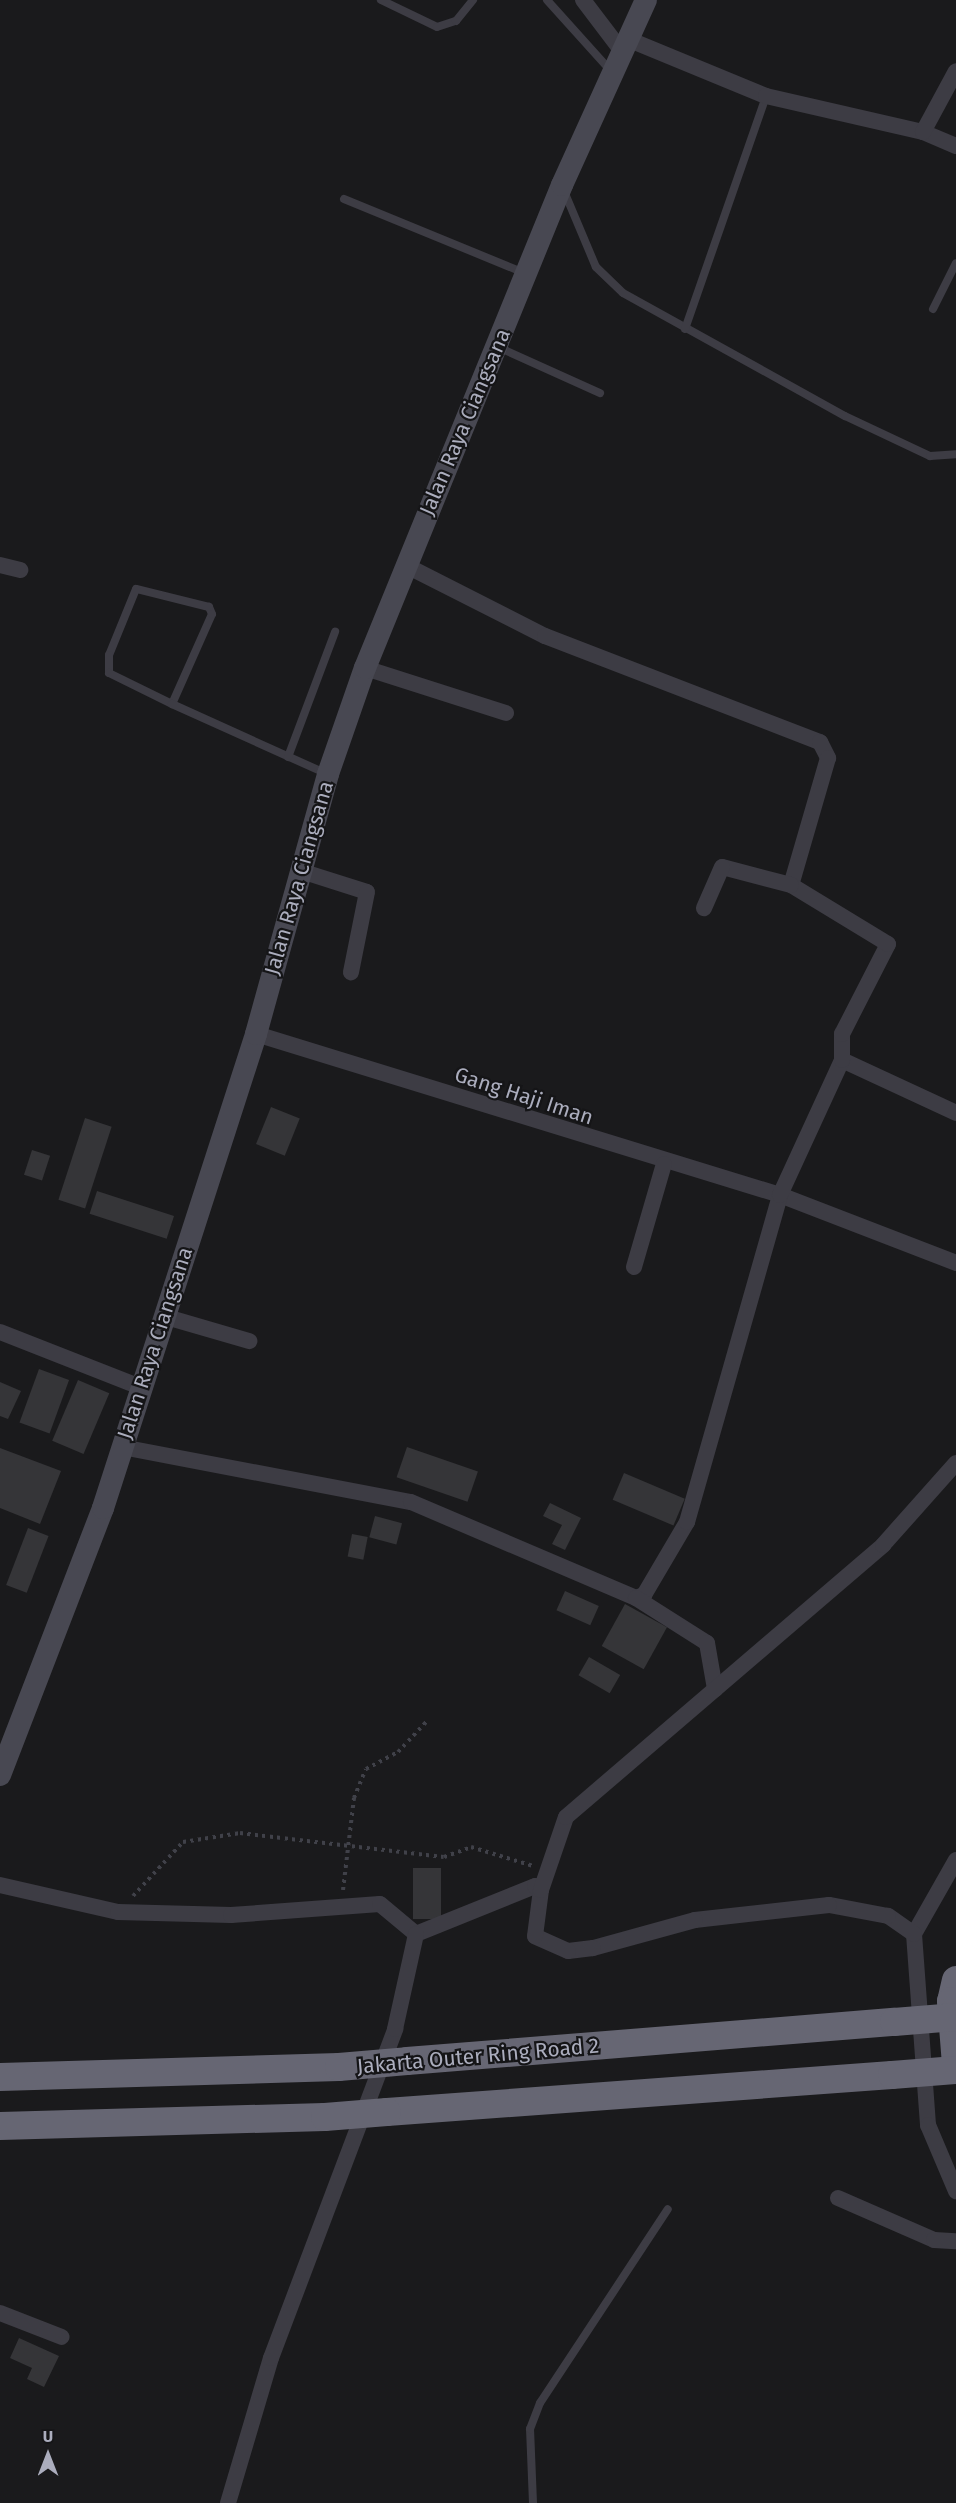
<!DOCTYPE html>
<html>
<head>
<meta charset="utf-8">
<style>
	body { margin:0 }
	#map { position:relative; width:956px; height:2503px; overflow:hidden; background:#1a1a1c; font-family:"Fira Sans",sans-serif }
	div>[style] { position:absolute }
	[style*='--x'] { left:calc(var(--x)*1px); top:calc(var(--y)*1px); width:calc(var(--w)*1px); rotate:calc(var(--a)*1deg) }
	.building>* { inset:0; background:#353538; transform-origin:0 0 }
	.path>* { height:4px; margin-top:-2px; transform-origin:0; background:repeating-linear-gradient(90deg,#404149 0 3px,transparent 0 7.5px) }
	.lane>* { height:8px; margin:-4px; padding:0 4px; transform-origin:4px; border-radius:4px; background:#3d3c44 }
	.street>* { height:16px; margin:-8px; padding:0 8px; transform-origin:8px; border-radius:8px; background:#3d3c44 }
	.secondary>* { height:22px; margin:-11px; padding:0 11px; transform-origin:11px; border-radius:11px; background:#484852 }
	.highway>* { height:28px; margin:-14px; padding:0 14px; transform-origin:14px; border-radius:14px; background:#666673 }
	.highway-bridge>* { height:28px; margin:-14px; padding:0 14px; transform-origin:14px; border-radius:14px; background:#666673 }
	span { translate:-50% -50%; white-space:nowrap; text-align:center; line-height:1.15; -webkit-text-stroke:4.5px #151517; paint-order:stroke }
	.street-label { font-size:21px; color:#abadbd }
	.north { position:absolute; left:18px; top:2425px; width:60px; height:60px; -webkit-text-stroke:4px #151517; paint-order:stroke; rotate:0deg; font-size:16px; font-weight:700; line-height:24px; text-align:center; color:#abadbd }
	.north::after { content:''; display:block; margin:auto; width:21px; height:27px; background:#abadbd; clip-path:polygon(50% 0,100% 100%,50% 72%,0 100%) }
</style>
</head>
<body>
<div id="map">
	<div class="building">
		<i style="left:271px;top:1107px;width:31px;height:40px;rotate:22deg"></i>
		<i style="left:85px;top:1118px;width:28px;height:86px;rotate:18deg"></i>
		<i style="left:32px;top:1150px;width:19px;height:26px;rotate:18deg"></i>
		<i style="left:97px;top:1191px;width:81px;height:24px;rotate:18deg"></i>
		<i style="left:39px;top:1369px;width:32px;height:57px;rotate:20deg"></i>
		<i style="left:78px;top:1380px;width:34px;height:66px;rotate:23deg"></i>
		<i style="clip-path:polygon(0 1382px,21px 1391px,8px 1419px,0 1416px)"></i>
		<i style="left:407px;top:1447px;width:75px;height:32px;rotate:19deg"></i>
		<i style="clip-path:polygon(0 1448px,61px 1471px,40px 1524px,0 1508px)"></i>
		<i style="left:624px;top:1473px;width:66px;height:29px;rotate:23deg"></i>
		<i style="clip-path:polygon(550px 1503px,581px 1518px,565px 1550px,552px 1544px,562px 1525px,543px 1516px)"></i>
		<i style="left:375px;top:1516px;width:28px;height:22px;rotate:15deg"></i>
		<i style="left:28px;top:1528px;width:22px;height:61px;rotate:21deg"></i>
		<i style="left:352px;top:1534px;width:16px;height:23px;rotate:11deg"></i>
		<i style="left:565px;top:1591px;width:37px;height:21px;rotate:24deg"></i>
		<i style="left:625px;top:1604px;width:48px;height:48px;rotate:29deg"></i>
		<i style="left:589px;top:1657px;width:36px;height:21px;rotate:30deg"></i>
		<i style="left:413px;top:1868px;width:28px;height:51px"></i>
		<i style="clip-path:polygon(19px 2338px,59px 2356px,44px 2387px,27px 2379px,32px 2368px,10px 2358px)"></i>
	</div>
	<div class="path">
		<i style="--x:343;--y:1890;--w:93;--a:-83.2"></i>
		<i style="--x:354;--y:1798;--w:31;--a:-68"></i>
		<i style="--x:366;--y:1769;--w:36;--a:-28"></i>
		<i style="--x:398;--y:1752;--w:44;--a:-46.8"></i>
		<i style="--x:133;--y:1896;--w:74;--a:-47.2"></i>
		<i style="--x:183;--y:1842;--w:58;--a:-9"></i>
		<i style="--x:240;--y:1833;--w:205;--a:6.7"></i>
		<i style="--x:444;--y:1857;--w:29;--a:-20"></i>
		<i style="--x:471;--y:1847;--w:65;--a:17"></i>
	</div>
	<div class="lane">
		<i style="--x:381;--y:0;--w:62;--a:25.7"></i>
		<i style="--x:437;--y:27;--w:20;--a:-18"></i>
		<i style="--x:456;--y:21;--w:27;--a:-51"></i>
		<i style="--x:547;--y:0;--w:96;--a:48"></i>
		<i style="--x:564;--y:191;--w:82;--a:67.2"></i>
		<i style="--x:596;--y:267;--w:37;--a:44"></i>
		<i style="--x:623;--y:293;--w:254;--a:29"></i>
		<i style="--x:845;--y:416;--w:94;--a:25.2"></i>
		<i style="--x:930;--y:456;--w:26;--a:-4"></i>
		<i style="--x:344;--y:199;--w:195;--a:22.3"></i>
		<i style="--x:933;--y:309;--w:51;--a:-63.4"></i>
		<i style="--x:685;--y:329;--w:247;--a:-70.8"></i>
		<i style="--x:498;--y:347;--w:112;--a:24.3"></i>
		<i style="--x:172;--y:704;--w:98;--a:-66"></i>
		<i style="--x:212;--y:614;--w:8;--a:-113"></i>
		<i style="--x:209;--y:607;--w:75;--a:-166.1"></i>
		<i style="--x:136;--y:589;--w:71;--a:112.2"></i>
		<i style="--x:109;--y:655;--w:18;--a:90"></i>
		<i style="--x:109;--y:673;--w:70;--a:26.2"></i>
		<i style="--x:172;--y:704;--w:170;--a:24.3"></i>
		<i style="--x:288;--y:757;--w:134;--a:-69.4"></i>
		<i style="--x:533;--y:2503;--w:74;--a:-92.3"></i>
		<i style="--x:530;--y:2429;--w:28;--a:-69"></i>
		<i style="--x:540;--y:2403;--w:232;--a:-56.6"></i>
	</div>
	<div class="street">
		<i style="--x:583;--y:0;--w:68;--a:52.8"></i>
		<i style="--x:630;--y:40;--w:147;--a:22.4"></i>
		<i style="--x:766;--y:96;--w:161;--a:12.9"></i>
		<i style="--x:923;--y:132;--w:36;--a:23"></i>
		<i style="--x:923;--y:132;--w:69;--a:-61.6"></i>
		<i style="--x:0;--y:565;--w:21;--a:14"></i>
		<i style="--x:405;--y:565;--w:157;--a:26.9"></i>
		<i style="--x:545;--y:636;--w:295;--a:21.1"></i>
		<i style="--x:820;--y:742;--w:18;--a:63"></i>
		<i style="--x:828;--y:758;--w:132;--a:106.2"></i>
		<i style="--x:365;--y:668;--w:148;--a:17.7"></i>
		<i style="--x:301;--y:871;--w:69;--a:17.7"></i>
		<i style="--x:367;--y:892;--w:82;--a:101.3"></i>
		<i style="--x:256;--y:1034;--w:548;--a:17.08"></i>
		<i style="--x:780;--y:1195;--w:189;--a:21.1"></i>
		<i style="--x:842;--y:1060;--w:126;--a:24.9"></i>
		<i style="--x:634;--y:1267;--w:107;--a:-73.8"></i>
		<i style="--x:163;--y:1316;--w:90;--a:16.2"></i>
		<i style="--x:0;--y:1332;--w:150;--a:21.4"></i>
		<i style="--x:122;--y:1447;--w:294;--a:10.8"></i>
		<i style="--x:411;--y:1502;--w:245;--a:23.1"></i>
		<i style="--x:636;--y:1598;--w:9;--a:-21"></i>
		<i style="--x:644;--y:1595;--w:85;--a:-59.5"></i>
		<i style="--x:687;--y:1522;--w:340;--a:-74.1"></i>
		<i style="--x:780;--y:1195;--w:149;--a:-65.3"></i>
		<i style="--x:842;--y:1060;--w:26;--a:-90"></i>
		<i style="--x:842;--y:1034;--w:101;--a:-62.9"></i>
		<i style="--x:888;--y:944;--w:114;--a:-148.7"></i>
		<i style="--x:791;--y:885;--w:71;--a:-165.4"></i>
		<i style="--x:722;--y:867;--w:45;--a:113.7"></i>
		<i style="--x:636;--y:1598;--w:84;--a:32.4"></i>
		<i style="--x:707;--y:1643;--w:47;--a:80.1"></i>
		<i style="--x:956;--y:1860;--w:85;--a:119.6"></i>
		<i style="--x:914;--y:1934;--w:192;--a:85.8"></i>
		<i style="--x:928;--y:2125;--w:72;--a:67"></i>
		<i style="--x:0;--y:1885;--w:121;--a:12.9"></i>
		<i style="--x:118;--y:1912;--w:113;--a:1.5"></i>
		<i style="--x:231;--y:1915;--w:149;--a:-4.2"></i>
		<i style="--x:380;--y:1904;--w:47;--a:39.8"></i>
		<i style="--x:416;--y:1934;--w:128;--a:-22"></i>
		<i style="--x:535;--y:1886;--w:7;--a:34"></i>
		<i style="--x:914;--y:1934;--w:32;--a:-145"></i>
		<i style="--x:888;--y:1916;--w:60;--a:-169.4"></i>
		<i style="--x:829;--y:1905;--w:135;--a:173.6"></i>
		<i style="--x:695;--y:1920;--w:106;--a:164.6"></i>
		<i style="--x:593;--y:1948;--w:25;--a:173"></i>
		<i style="--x:568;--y:1951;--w:36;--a:-156"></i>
		<i style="--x:535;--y:1936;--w:46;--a:-82.6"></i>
		<i style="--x:541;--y:1890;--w:77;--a:-71.1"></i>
		<i style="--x:566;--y:1817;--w:418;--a:-40.6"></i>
		<i style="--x:883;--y:1545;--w:110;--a:-48.3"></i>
		<i style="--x:838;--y:2198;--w:105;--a:23.6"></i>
		<i style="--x:934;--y:2240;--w:22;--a:3"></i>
		<i style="--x:0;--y:2313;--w:66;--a:21.2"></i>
		<i style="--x:228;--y:2503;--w:151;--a:-73.5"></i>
		<i style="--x:271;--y:2358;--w:352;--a:-69.3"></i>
		<i style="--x:395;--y:2029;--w:97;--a:-77.5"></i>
	</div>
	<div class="secondary">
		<i style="--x:0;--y:1775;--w:286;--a:-68.9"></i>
		<i style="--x:103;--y:1508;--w:498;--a:-72.1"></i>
		<i style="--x:256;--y:1034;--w:270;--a:-74.5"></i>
		<i style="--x:328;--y:774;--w:112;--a:-70.8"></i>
		<i style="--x:365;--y:668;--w:522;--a:-67.81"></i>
		<i style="--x:562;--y:185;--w:203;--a:-65.6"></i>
	</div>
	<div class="highway">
		<i style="--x:956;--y:1980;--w:22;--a:103"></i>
		<i style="--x:951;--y:2001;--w:63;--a:85.5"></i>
		<i style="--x:407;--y:2061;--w:489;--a:-4.6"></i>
		<i style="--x:0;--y:2077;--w:339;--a:-1.7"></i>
		<i style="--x:387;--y:2112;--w:506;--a:-4.19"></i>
		<i style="--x:0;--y:2126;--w:325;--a:-1.6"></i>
	</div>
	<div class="highway-bridge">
		<i style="--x:894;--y:2022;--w:62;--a:-4.6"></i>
		<i style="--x:339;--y:2067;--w:68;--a:-5"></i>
		<i style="--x:892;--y:2075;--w:64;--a:-4.5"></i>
		<i style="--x:325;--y:2117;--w:62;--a:-4.6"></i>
	</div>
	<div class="street-label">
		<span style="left:465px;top:422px;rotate:-67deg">Jalan Raya Ciangsana</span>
		<span style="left:299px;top:878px;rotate:-74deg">Jalan Raya Ciangsana</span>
		<span style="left:524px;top:1096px;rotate:18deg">Gang Haji Iman</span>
		<span style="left:155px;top:1343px;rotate:-72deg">Jalan Raya Ciangsana</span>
		<span style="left:478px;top:2056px;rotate:-5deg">Jakarta Outer Ring Road 2</span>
	</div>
	<div class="north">U</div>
</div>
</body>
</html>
